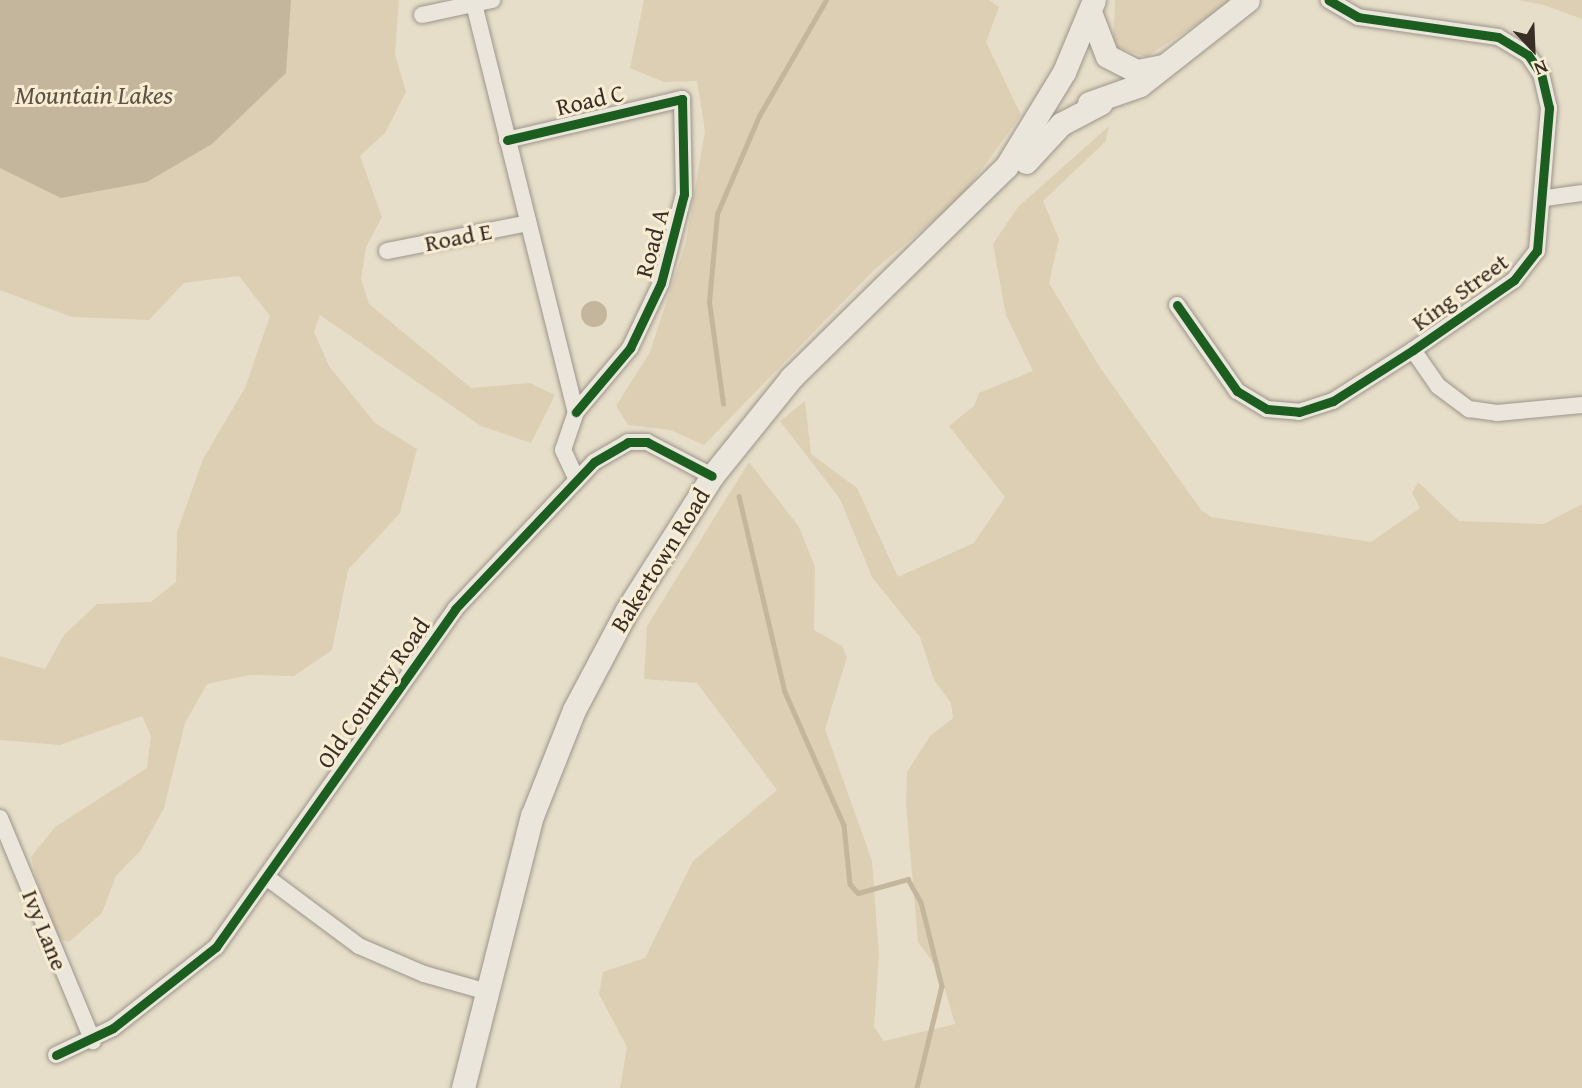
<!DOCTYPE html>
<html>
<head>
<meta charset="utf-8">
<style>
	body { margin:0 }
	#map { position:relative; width:1582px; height:1088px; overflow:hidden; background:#e7dec9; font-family:"Gentium Book Plus",serif }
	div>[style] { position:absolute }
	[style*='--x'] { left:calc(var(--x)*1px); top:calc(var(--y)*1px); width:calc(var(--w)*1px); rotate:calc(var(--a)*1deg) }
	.green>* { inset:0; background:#ddcfb4 }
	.water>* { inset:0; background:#c3b69c }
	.round { border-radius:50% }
	.stream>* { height:4.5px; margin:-2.25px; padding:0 2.25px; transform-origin:2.25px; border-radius:2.25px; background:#c3b69c }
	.roads { filter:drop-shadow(0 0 2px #9c9589) drop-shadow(0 0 2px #9c9589) }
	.street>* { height:16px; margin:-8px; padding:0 8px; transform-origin:8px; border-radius:8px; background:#ebe6dc }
	.secondary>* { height:23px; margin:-11.5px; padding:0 11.5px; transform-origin:11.5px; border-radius:11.5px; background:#ebe6dc }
	.cycleway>* { height:9px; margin:-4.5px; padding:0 4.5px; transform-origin:4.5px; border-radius:4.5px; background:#1b5e20 }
	span { translate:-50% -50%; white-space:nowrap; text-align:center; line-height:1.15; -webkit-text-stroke:6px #f8ecd3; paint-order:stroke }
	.street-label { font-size:24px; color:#382e26 }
	.water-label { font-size:26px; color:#5d5244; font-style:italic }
	.north { position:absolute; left:1498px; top:14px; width:70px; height:70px; -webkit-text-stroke:5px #f8ecd3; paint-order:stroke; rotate:157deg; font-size:19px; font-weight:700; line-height:28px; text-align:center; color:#382e26 }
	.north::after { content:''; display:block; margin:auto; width:24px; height:32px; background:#382e26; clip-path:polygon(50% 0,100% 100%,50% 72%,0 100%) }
</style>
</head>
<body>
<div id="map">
	<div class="green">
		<i style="clip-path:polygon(274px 0,399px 0,395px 54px,406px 92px,385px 133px,360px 156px,382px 217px,366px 247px,361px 279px,369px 304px,471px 388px,530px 383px,555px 395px,531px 443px,481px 426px,320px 315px,314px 332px,329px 366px,375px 423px,417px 449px,400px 513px,348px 570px,332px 650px,294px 676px,250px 675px,207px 684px,185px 723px,164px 808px,141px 850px,116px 876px,102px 913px,69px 942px,52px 936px,31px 857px,55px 827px,147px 768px,151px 736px,142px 716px,60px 745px,0 740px,0 656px,45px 669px,64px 635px,97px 604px,151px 602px,176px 582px,177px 532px,203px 459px,245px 388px,270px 316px,239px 276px,184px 283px,149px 320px,72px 317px,0 290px,0 149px)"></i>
		<i style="clip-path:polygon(644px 0,989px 0,999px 7px,986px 42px,1021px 115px,961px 198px,874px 270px,704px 445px,670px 430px,628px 425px,616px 406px,650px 352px,686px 242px,705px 131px,697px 81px,664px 82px,630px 68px)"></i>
		<i style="clip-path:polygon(1115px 0,1235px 0,1146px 57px,1113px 46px)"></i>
		<i style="clip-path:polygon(1518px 0,1582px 0,1582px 19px,1544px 5px)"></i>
		<i style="clip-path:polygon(1109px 126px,1106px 141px,1043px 201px,1059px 239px,1049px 283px,1099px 366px,1201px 510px,1211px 517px,1371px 542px,1420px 508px,1412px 493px,1418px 482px,1459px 521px,1544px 524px,1582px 504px,1582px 1088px,620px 1088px,627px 1047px,599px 994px,603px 972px,645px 958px,693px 861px,777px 790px,697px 683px,644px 679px,647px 626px,749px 462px,799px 527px,815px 567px,814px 630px,842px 646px,847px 657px,825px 729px,872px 861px,879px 955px,874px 1027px,884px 1041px,955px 1024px,940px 972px,918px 942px,906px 804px,907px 772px,930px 736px,953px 718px,951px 703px,934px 680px,920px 637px,872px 577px,840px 499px,780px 421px,805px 401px,811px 454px,857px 488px,898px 577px,974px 543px,1005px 497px,949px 426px,974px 406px,979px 393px,1033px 371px,1006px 315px,993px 244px,1018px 207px)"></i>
	</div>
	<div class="water">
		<i style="clip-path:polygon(0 0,291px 0,286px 73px,212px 144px,147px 182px,61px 198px,0 168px)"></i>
		<i class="round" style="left:581px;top:301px;width:26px;height:26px"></i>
	</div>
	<div class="stream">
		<i style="--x:723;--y:404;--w:103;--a:-97.8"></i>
		<i style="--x:709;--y:302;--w:88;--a:-84.8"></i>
		<i style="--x:717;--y:214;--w:107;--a:-66.8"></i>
		<i style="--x:759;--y:116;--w:134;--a:-60"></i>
		<i style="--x:739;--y:496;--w:201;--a:76.8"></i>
		<i style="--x:785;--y:692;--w:145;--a:66.1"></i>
		<i style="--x:844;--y:825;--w:59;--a:84.2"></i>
		<i style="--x:850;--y:884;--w:12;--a:48"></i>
		<i style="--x:858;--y:893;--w:52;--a:-15.6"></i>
		<i style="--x:908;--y:879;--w:26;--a:61"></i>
		<i style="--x:921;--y:902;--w:87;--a:76"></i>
		<i style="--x:942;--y:986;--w:105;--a:103.8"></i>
	</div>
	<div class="roads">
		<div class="street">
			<i style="--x:474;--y:4;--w:421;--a:76"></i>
			<i style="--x:576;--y:412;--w:40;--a:108.9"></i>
			<i style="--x:563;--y:450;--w:31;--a:65"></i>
			<i style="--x:422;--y:15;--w:72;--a:-12.1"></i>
			<i style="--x:507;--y:140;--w:180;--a:-13.2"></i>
			<i style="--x:682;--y:99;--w:95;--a:88.8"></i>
			<i style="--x:684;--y:194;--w:92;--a:104.5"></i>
			<i style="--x:661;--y:283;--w:72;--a:115.5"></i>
			<i style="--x:630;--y:348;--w:84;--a:130.2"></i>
			<i style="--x:1546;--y:198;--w:36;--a:-8"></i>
			<i style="--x:387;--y:251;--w:144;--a:-11.2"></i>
			<i style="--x:1177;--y:305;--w:105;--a:55.1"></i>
			<i style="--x:1237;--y:391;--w:35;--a:31"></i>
			<i style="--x:1267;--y:409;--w:32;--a:5"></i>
			<i style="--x:1299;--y:412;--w:36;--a:-18"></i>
			<i style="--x:1333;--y:401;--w:95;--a:-32.5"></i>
			<i style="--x:1413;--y:350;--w:123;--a:-34.7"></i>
			<i style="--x:1514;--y:280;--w:37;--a:-52"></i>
			<i style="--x:1537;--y:251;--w:144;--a:-85.2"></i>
			<i style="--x:1549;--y:108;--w:35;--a:-103"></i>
			<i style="--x:1541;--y:74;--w:23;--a:-124"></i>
			<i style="--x:1528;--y:55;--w:35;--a:-149"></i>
			<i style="--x:1498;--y:37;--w:141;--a:-171.9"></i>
			<i style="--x:1358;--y:17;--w:34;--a:-150"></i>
			<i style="--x:1413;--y:350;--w:44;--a:55.2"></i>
			<i style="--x:1438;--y:386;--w:39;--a:37"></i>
			<i style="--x:1469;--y:409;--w:28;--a:8"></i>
			<i style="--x:1497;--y:413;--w:85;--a:-5.4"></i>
			<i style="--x:0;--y:818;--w:242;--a:67.4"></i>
			<i style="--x:269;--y:879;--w:112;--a:36.7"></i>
			<i style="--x:359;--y:946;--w:71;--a:23.3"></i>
			<i style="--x:424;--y:974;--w:62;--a:15.8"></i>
			<i style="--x:56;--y:1055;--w:63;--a:-25.3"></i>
			<i style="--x:113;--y:1028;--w:131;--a:-38.2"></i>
			<i style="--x:216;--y:947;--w:414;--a:-54.7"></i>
			<i style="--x:455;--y:609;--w:202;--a:-46.6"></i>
			<i style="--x:594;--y:462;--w:39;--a:-30"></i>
			<i style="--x:628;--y:442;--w:19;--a:0"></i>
			<i style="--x:647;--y:442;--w:73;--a:27.6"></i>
		</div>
		<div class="secondary">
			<i style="--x:1090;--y:12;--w:47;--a:68.9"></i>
			<i style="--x:1107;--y:56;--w:34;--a:27"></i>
			<i style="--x:1137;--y:71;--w:25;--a:-11"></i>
			<i style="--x:1089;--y:103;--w:54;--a:-19.4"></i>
			<i style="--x:1140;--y:85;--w:137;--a:-38.2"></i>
			<i style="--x:1026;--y:162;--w:52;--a:-47.4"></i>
			<i style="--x:1061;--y:124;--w:45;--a:-27.7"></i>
			<i style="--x:463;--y:1088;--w:281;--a:-75.8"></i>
			<i style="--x:532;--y:816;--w:114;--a:-68.4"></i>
			<i style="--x:574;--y:710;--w:113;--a:-62.1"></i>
			<i style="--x:627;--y:610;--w:159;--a:-57.6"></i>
			<i style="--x:712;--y:476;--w:126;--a:-51.1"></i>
			<i style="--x:791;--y:378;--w:301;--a:-44.5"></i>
			<i style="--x:1006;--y:167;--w:111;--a:-58.6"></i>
			<i style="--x:1064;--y:72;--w:78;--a:-67.4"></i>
		</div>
	</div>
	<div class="cycleway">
		<i style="--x:507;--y:140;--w:180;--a:-13.2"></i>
		<i style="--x:682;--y:99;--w:95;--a:88.8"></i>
		<i style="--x:684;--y:194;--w:92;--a:104.5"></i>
		<i style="--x:661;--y:283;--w:72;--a:115.5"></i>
		<i style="--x:630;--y:348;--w:84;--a:130.2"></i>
		<i style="--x:1177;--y:305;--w:105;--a:55.1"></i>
		<i style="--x:1237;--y:391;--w:35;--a:31"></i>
		<i style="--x:1267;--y:409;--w:32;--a:5"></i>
		<i style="--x:1299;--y:412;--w:36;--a:-18"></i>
		<i style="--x:1333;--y:401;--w:95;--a:-32.5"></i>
		<i style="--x:1413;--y:350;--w:123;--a:-34.7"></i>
		<i style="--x:1514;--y:280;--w:37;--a:-52"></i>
		<i style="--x:1537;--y:251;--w:144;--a:-85.2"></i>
		<i style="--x:1549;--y:108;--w:35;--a:-103"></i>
		<i style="--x:1541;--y:74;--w:23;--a:-124"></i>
		<i style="--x:1528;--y:55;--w:35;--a:-149"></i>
		<i style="--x:1498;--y:37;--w:141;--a:-171.9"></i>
		<i style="--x:1358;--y:17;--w:34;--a:-150"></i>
		<i style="--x:56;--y:1055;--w:63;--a:-25.3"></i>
		<i style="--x:113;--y:1028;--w:131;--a:-38.2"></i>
		<i style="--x:216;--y:947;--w:414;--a:-54.7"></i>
		<i style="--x:455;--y:609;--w:202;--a:-46.6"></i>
		<i style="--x:594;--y:462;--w:39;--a:-30"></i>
		<i style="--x:628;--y:442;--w:19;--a:0"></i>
		<i style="--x:647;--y:442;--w:73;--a:27.6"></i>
	</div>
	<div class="street-label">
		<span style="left:590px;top:100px;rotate:-13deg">Road C</span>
		<span style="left:458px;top:237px;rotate:-11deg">Road E</span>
		<span style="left:652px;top:243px;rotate:-75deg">Road A</span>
		<span style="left:1460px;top:292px;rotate:-36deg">King Street</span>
		<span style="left:660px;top:560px;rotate:-58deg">Bakertown Road</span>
		<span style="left:373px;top:693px;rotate:-55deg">Old Country Road</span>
		<span style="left:45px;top:930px;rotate:68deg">Ivy Lane</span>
	</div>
	<div class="water-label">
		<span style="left:94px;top:95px">Mountain Lakes</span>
	</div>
	<div class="north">N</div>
</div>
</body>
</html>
